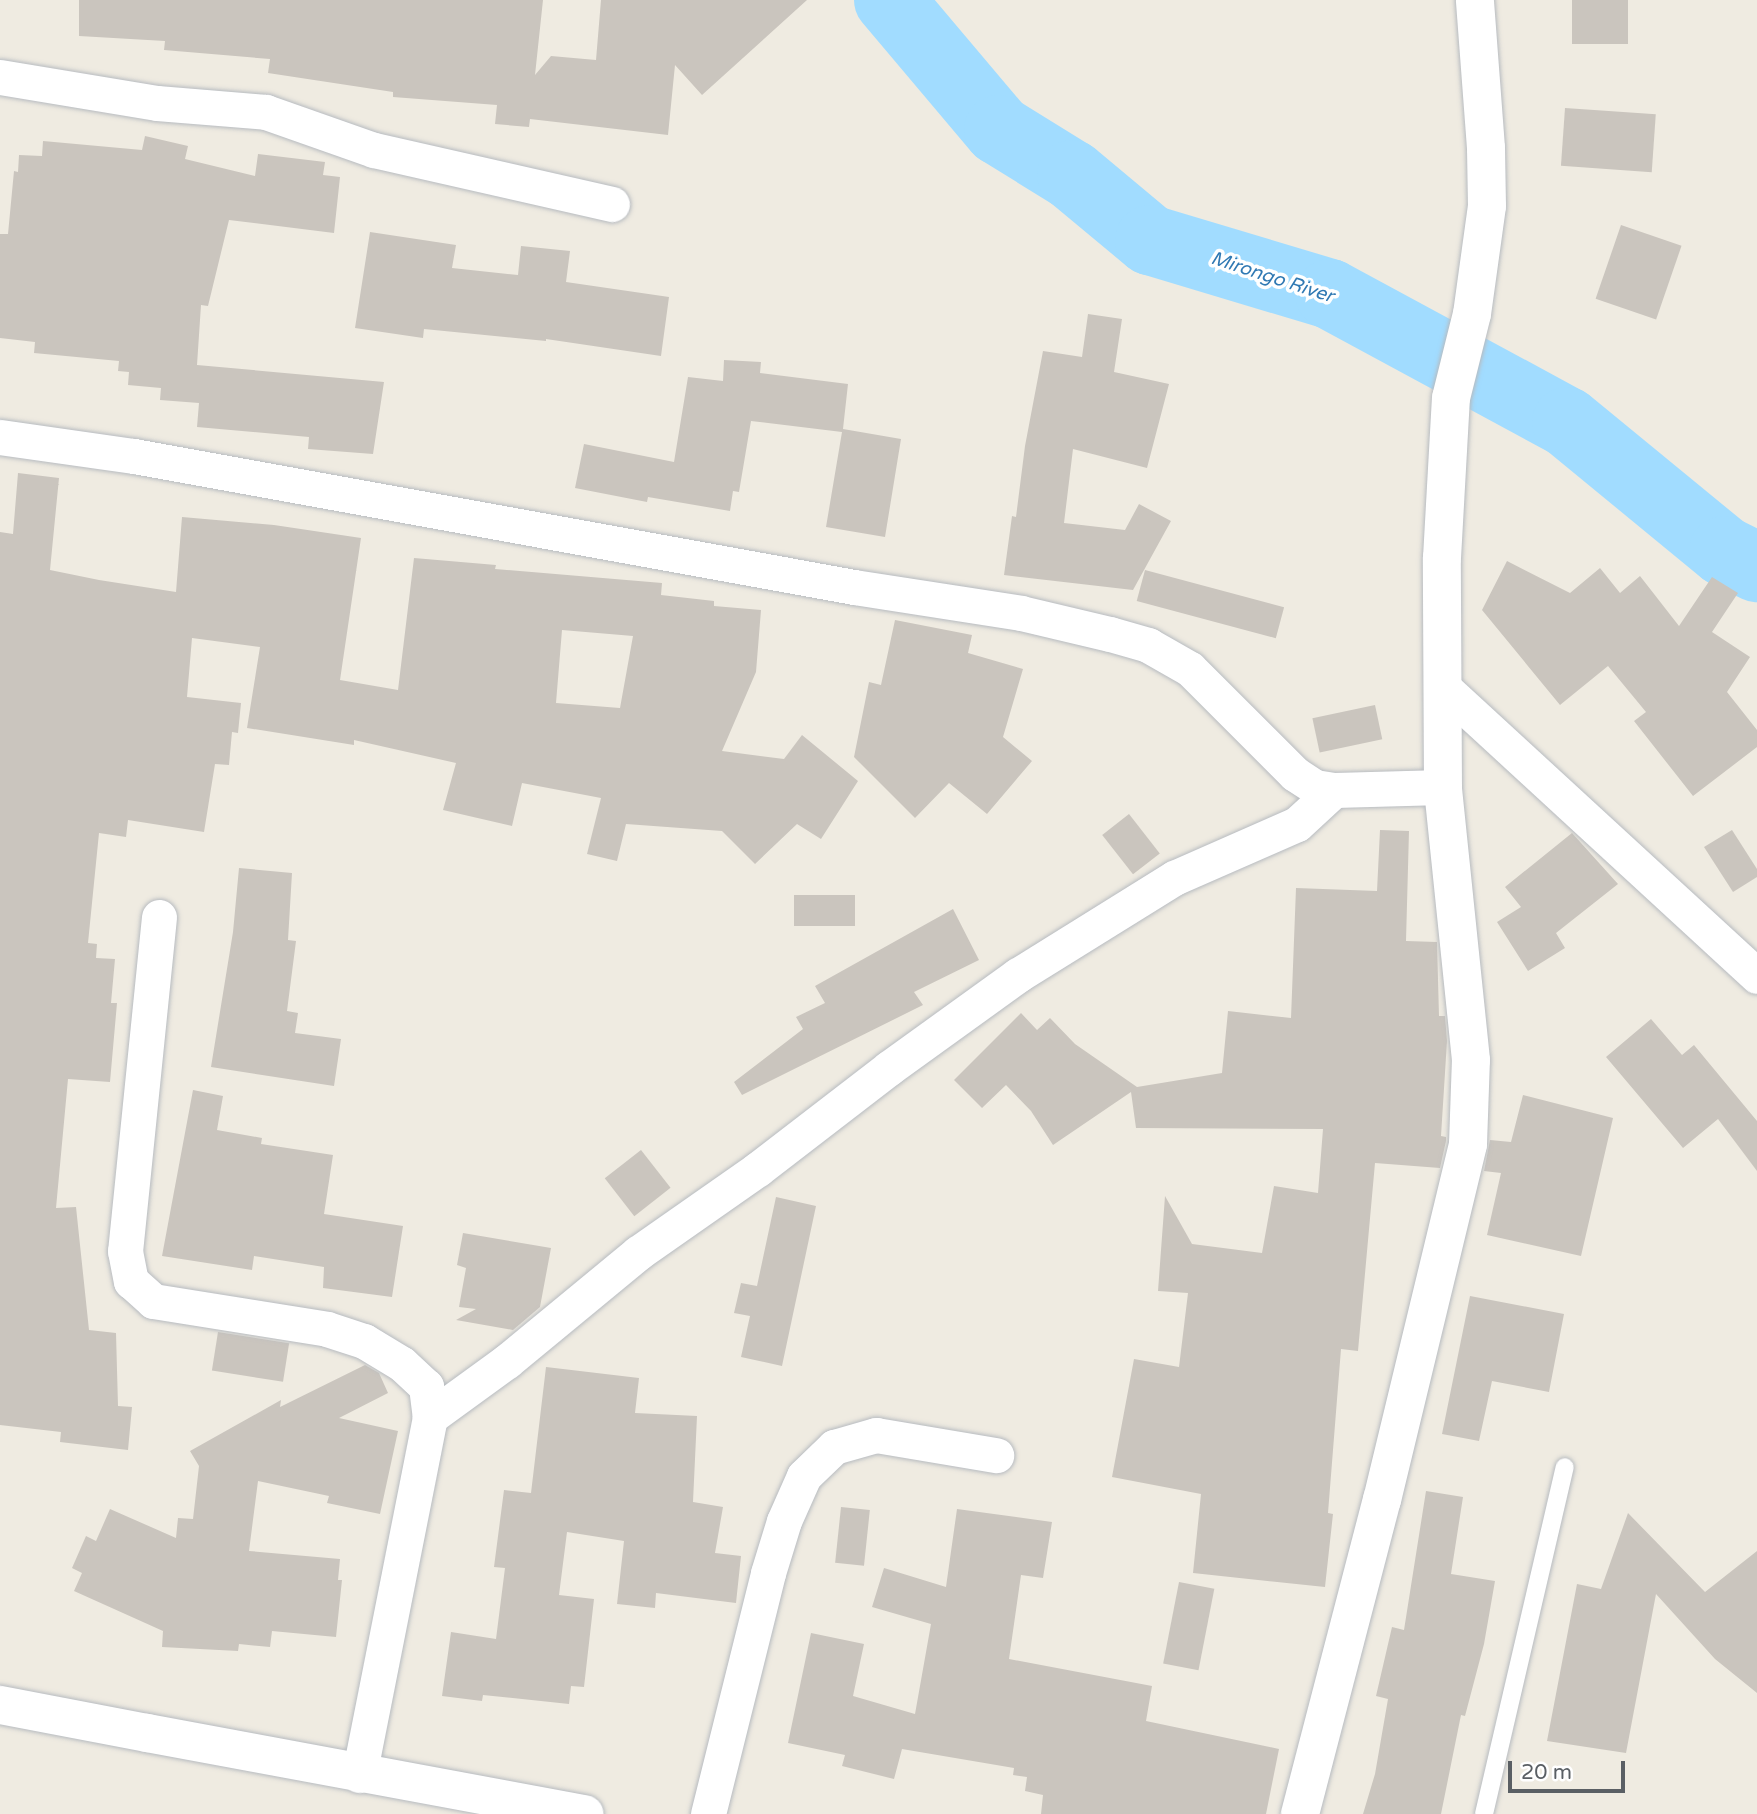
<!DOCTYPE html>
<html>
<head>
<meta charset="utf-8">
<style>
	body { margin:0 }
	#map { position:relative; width:1757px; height:1814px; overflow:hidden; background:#efebe1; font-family:"Varela Round",sans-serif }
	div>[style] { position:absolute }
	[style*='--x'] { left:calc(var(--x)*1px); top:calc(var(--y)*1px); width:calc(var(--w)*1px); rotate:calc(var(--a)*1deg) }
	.river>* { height:70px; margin:-35px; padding:0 35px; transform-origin:35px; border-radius:35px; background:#a1dcff }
	.building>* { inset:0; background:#cac5be; transform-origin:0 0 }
	.roads { filter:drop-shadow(0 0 2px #b7bbc0) drop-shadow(0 0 2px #b7bbc0) }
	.service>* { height:18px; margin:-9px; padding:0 9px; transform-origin:9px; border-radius:9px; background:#fff }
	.minor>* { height:35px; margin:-17.5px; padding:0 17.5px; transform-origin:17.5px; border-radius:17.5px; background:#fff }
	.tertiary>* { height:38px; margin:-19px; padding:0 19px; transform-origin:19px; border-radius:19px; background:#fff }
	.secondary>* { height:38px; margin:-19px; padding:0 19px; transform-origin:19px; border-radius:19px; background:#fff }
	span { translate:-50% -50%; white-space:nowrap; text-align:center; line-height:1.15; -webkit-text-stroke:7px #fff; paint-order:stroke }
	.water-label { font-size:19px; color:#3079b3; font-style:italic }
	.scale { position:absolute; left:1508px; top:1761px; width:117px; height:32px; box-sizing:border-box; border:4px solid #5a5f64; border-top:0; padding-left:9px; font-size:21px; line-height:24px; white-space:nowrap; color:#5a5f64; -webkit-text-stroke:5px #fff; paint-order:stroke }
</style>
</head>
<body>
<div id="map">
	<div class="river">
		<i style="--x:889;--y:0;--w:170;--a:49.8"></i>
		<i style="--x:999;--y:130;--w:86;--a:31.7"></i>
		<i style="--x:1072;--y:175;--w:102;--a:39.8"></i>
		<i style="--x:1150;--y:240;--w:188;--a:16.7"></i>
		<i style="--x:1330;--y:294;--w:269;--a:28.4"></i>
		<i style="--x:1567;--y:422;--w:203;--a:39.4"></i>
		<i style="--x:1724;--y:551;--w:37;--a:26"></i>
	</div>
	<div class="building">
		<i style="clip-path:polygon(79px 0,543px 0,535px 75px,551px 56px,596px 60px,601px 0,807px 0,702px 95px,675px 65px,668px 135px,530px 119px,529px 127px,495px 124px,497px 105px,393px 97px,393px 92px,268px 73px,270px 59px,164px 50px,165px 41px,79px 36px)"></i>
		<i style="left:1572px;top:0;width:56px;height:44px"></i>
		<i style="left:1565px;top:108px;width:91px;height:58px;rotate:4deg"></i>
		<i style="clip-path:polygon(145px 136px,188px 146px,185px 159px,255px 176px,258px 154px,325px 162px,323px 175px,340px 177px,334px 233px,229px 220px,208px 306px,201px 305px,197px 365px,384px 382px,373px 454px,308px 449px,309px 437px,197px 427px,199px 403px,160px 400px,161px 388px,128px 385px,129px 372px,118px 371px,119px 361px,34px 353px,35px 342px,0 338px,0 234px,8px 234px,14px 171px,18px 172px,19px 155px,42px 156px,43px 141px,142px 150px)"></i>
		<i style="left:1621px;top:225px;width:64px;height:78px;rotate:19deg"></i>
		<i style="clip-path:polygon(370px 232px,456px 245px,452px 268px,518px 275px,521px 246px,570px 251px,566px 282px,669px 297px,661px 356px,546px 339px,546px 341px,424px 329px,423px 338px,355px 328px)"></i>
		<i style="clip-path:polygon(1088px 314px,1122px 319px,1114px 372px,1169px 384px,1147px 468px,1073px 449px,1064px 523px,1125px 530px,1139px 504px,1171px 521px,1133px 590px,1004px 575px,1012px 516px,1016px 517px,1025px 446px,1043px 351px,1082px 357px)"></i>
		<i style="clip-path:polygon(724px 360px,761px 362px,760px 373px,848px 384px,843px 429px,901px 439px,885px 537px,826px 527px,842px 432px,751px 421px,739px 492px,733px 491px,730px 511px,648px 497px,647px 502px,575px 488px,584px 444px,674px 462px,688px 377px,723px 381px)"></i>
		<i style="clip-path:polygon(evenodd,18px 473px,59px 478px,50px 570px,99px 580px,176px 592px,182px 517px,274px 525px,361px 538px,340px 680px,398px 690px,414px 558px,496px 565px,495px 569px,662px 583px,661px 595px,714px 601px,714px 606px,761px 610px,756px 672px,722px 751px,784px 759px,802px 735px,858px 781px,821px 839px,797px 824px,755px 864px,722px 831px,626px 824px,617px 861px,587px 854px,601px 798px,522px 783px,512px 826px,443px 810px,456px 763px,354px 740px,354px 745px,247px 728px,260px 647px,192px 638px,187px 697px,241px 703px,238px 733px,232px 732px,229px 765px,215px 764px,204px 832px,128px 820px,126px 837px,99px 833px,88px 943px,97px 944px,96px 958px,115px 959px,111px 1003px,117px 1003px,110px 1082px,68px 1079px,56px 1208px,76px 1207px,89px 1330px,116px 1333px,118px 1406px,132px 1407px,128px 1450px,60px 1442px,61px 1432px,0 1425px,0 532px,13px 534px,18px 473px,562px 630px,633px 636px,620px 708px,556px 703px,562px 630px)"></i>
		<i style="clip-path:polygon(1507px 561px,1570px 593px,1600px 568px,1620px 593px,1640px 576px,1679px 626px,1712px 577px,1738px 593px,1712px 632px,1750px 657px,1727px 692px,1757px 730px,1757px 747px,1693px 796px,1634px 721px,1646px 712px,1608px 666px,1560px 705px,1482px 610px)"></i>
		<i style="left:1145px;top:570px;width:144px;height:32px;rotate:15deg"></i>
		<i style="clip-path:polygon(895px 620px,972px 635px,968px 653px,1023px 669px,1003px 737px,1032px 761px,987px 814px,949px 783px,915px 818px,854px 757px,869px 682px,881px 685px)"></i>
		<i style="left:1375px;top:705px;width:35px;height:64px;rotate:78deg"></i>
		<i style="left:1129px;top:814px;width:50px;height:34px;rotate:52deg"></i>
		<i style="clip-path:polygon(1380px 830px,1409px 831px,1406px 941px,1437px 942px,1439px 1016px,1445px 1016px,1447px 1041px,1441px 1136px,1446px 1137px,1446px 1141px,1440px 1168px,1375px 1163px,1358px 1351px,1341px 1349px,1328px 1513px,1333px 1514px,1325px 1587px,1193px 1573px,1201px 1494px,1112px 1477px,1134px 1359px,1179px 1367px,1188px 1293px,1158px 1291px,1165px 1196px,1192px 1244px,1262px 1253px,1274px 1186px,1318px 1193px,1323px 1129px,1136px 1128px,1131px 1092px,1053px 1145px,1031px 1111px,1006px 1085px,982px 1108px,954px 1080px,1021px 1013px,1037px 1030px,1050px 1018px,1075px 1044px,1137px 1087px,1222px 1073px,1228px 1011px,1291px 1018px,1296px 888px,1377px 891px)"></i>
		<i style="clip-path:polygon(1732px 830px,1757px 869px,1757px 877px,1733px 892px,1704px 847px)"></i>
		<i style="clip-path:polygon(1572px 833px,1618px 884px,1556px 933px,1565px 948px,1528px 971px,1497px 922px,1521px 907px,1505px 887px)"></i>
		<i style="clip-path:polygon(239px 868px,292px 873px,288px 940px,296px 941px,287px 1011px,298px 1013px,295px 1033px,341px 1039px,334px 1086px,211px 1067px,233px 932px)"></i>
		<i style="left:794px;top:895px;width:61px;height:31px"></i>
		<i style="clip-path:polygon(953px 909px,979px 960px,914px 992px,923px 1005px,742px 1095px,734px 1082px,803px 1029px,796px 1017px,825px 1003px,815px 986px)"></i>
		<i style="clip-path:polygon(1651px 1019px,1682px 1055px,1694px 1045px,1757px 1121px,1757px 1171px,1718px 1119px,1683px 1148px,1606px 1057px)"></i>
		<i style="clip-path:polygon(193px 1090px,223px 1096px,217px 1130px,262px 1138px,261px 1144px,333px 1155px,324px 1214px,403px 1226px,392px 1297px,323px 1288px,324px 1267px,254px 1256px,252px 1270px,162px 1256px)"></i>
		<i style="clip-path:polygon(1523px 1095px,1613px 1118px,1581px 1256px,1487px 1235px,1501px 1173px,1484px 1171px,1490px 1140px,1511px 1142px)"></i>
		<i style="left:641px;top:1150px;width:48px;height:46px;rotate:52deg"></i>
		<i style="clip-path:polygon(776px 1197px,816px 1206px,782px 1366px,741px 1357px,750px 1316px,734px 1313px,741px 1283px,757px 1286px)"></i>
		<i style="clip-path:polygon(463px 1233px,551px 1248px,540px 1307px,513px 1330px,456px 1320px,476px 1309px,459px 1307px,466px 1268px,457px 1265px)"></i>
		<i style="clip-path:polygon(1470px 1296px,1564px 1314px,1549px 1392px,1492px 1381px,1479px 1441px,1442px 1434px)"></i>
		<i style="left:218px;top:1332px;width:72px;height:39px;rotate:9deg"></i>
		<i style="clip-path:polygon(365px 1365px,379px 1373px,388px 1393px,339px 1418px,398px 1431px,380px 1514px,327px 1503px,329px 1496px,258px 1481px,249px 1551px,340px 1559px,338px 1580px,342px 1580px,336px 1637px,272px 1631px,270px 1647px,239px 1644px,238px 1651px,162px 1647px,163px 1631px,74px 1591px,82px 1573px,72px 1568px,86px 1536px,96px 1541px,110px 1509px,176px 1538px,178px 1518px,193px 1519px,199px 1466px,190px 1451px,281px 1400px,280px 1407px)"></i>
		<i style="clip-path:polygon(546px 1367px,639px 1378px,635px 1413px,697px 1416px,693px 1502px,723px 1507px,715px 1553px,741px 1556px,736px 1603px,656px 1593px,655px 1608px,617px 1604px,624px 1541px,567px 1532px,559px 1595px,594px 1599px,584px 1687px,571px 1686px,569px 1704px,483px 1695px,482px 1701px,442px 1696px,451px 1632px,496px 1639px,505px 1568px,494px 1567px,504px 1490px,531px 1493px)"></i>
		<i style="clip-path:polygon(1426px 1491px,1463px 1497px,1451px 1574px,1495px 1581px,1484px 1644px,1465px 1716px,1461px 1715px,1441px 1814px,1363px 1814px,1375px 1774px,1388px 1699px,1376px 1696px,1392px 1627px,1404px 1630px)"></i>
		<i style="left:841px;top:1507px;width:29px;height:56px;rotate:6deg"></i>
		<i style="clip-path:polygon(957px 1509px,1052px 1522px,1043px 1578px,1021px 1575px,1009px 1659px,1152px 1686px,1146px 1721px,1279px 1749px,1266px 1814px,1041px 1814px,1043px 1795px,1025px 1791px,1027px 1777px,1013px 1775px,1014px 1768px,902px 1749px,894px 1779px,842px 1766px,845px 1755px,788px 1743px,811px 1633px,864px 1644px,853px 1696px,915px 1714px,931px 1624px,872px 1607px,884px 1568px,946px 1587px)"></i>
		<i style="clip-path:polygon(1628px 1513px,1705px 1592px,1757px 1551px,1757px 1693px,1715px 1659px,1656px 1594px,1626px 1753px,1547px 1741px,1577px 1584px,1601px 1589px)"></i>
		<i style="left:1179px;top:1582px;width:36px;height:83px;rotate:11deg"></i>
	</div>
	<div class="roads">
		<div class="service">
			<i style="--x:1484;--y:1814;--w:356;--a:-76.9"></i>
		</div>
		<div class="minor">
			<i style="--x:0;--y:77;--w:159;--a:9.4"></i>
			<i style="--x:157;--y:103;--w:109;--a:4.7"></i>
			<i style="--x:266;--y:112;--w:114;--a:19.4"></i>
			<i style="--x:374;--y:150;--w:244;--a:12.8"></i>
			<i style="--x:0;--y:437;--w:135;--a:8.1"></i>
			<i style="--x:134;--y:456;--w:732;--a:10.31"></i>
			<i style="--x:854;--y:587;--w:169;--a:8.8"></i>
			<i style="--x:1021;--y:613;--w:91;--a:13.3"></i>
			<i style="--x:1110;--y:634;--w:40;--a:16"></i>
			<i style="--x:1148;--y:645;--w:48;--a:29.7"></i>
			<i style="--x:1190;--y:669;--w:148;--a:45"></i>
			<i style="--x:1295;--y:774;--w:24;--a:33"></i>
			<i style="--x:1315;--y:787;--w:19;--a:9"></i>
			<i style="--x:1334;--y:790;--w:109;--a:-1.6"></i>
			<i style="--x:1445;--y:689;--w:424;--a:42.6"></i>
			<i style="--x:159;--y:917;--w:336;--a:95.8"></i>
			<i style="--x:125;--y:1251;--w:31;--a:79"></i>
			<i style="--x:131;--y:1281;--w:30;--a:42"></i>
			<i style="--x:153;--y:1301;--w:176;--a:9.1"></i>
			<i style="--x:327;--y:1329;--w:39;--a:18"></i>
			<i style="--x:364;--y:1341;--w:44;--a:31.2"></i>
			<i style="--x:402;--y:1364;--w:33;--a:43"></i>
			<i style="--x:426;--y:1386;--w:31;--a:83"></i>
			<i style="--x:430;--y:1417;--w:365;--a:101.2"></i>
			<i style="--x:430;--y:1417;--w:95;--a:-36"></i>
			<i style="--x:507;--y:1361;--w:170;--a:-39.5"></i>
			<i style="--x:638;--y:1253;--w:146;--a:-35"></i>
			<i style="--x:758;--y:1169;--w:165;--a:-37.6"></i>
			<i style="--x:889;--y:1068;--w:159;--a:-35.8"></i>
			<i style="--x:1018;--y:975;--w:184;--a:-31.9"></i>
			<i style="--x:1174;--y:878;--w:134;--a:-23.7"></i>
			<i style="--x:1297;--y:824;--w:50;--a:-42.6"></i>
			<i style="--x:708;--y:1814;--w:248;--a:-76"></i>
			<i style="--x:768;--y:1573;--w:54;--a:-72.9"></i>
			<i style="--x:784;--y:1521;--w:49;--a:-66"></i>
			<i style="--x:804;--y:1476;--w:42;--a:-44"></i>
			<i style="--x:834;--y:1447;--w:44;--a:-15.9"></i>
			<i style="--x:876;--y:1435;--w:122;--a:9.5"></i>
		</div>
		<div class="tertiary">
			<i style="--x:0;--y:1705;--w:150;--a:10.8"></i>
			<i style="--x:1300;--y:1814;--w:325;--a:-75.4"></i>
			<i style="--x:1382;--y:1500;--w:366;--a:-76.4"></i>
			<i style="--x:1468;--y:1144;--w:84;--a:-88"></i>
			<i style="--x:1471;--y:1060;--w:274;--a:-95.9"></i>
			<i style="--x:1443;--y:787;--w:229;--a:-90.3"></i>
			<i style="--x:1442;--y:558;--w:160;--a:-86.8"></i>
			<i style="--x:1451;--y:398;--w:87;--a:-76"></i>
			<i style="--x:1472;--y:314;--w:109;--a:-82.1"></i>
			<i style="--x:1487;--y:206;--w:58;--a:-91"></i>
			<i style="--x:1486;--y:148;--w:148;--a:-94.3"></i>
		</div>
		<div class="secondary">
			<i style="--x:147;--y:1733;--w:445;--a:10.5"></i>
		</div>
	</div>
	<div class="water-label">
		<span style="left:1272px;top:278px;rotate:18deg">Mirongo River</span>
	</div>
	<div class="scale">20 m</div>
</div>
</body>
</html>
